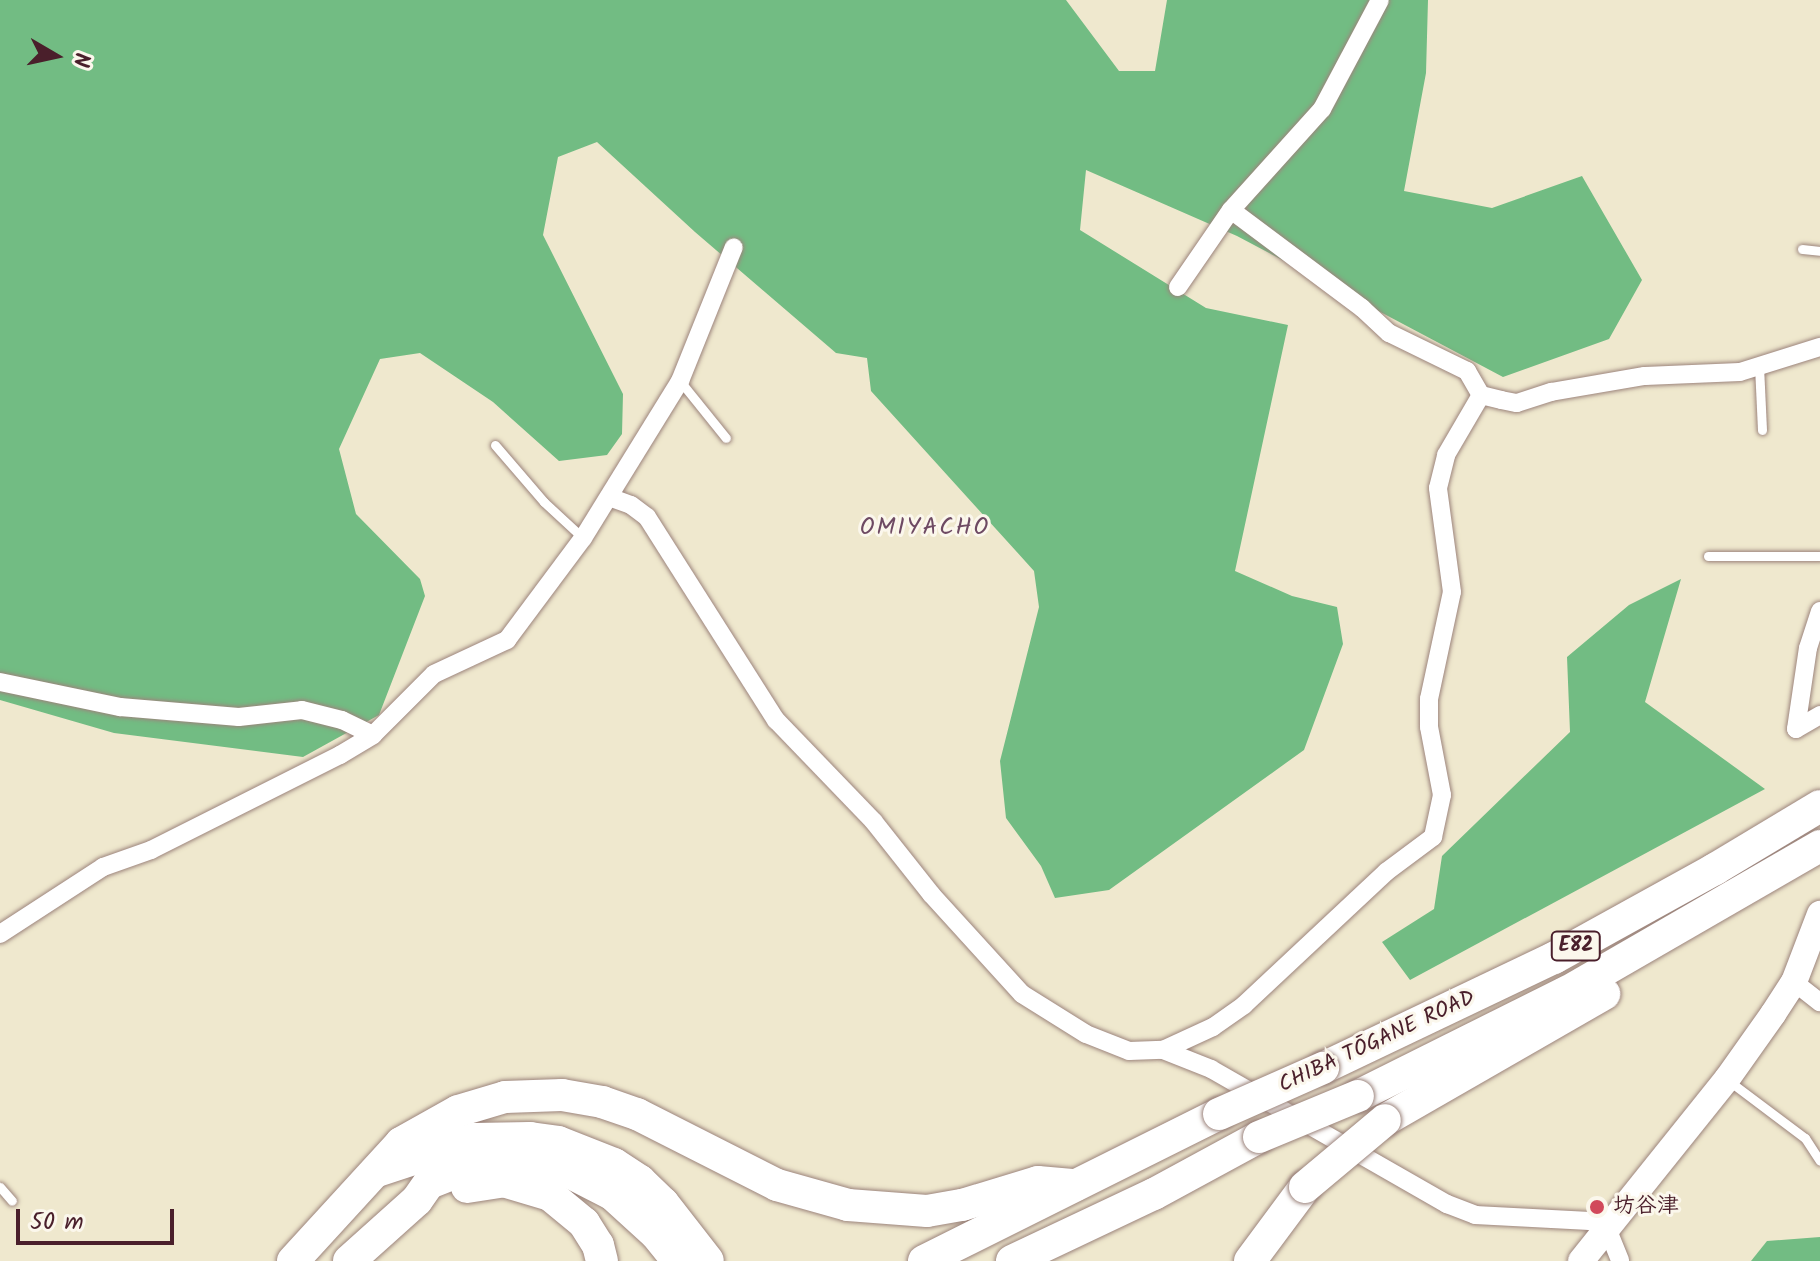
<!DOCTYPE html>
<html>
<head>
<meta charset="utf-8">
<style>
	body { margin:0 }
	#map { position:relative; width:1820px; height:1261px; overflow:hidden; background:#efe8ce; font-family:Kalam,"Klee One",sans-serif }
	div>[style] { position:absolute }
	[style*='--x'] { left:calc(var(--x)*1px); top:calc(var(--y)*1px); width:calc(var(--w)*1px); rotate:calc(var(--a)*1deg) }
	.forest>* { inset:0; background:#72bc83 }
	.roads { filter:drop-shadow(0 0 2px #9c847c) drop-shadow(0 0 2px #9c847c) }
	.lane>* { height:9px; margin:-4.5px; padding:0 4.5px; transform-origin:4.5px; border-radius:4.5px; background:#fff }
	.street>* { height:18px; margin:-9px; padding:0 9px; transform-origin:9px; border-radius:9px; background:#fff }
	.secondary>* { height:26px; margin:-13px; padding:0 13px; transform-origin:13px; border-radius:13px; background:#fff }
	.highway>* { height:32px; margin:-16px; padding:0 16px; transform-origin:16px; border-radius:16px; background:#fff }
	.bridges { filter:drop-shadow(0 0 2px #9c847c) drop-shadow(0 0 2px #9c847c) }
	.highway-bridge>* { height:32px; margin:-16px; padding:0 16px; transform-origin:16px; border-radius:16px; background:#fff }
	.dots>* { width:22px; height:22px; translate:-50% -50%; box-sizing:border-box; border:4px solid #fbf7ec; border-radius:50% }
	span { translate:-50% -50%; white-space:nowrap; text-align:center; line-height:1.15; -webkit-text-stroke:6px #fbf7ec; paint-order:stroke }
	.shield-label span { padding:2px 6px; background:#fbf7ec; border:2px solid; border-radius:6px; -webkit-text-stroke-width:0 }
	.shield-label { font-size:20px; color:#4a1f2b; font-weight:700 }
	.street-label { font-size:22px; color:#4a1f2b }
	.poi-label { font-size:22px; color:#4a1f2b; font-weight:700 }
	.left { translate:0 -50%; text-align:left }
	.neighbourhood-label { font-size:24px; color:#6e4a63; letter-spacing:2px }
	.north { position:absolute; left:16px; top:16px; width:80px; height:80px; -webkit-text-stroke:6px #fbf7ec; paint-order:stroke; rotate:99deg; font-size:22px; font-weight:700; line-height:32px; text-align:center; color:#4a1f2b }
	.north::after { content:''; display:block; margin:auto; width:28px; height:36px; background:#4a1f2b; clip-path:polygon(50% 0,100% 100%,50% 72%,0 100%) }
	.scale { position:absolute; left:16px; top:1209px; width:158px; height:36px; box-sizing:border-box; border:4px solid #4a1f2b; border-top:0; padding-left:10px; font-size:24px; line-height:28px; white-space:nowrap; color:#4a1f2b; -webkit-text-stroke:6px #fbf7ec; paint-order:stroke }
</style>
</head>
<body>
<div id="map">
	<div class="forest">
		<i style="clip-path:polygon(0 0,1066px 0,1119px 71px,1155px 71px,1167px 0,1428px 0,1426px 73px,1404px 191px,1492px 208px,1582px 176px,1642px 280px,1609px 339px,1503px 377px,1237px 236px,1086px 170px,1080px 230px,1206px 308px,1288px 325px,1235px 571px,1292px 596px,1337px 607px,1343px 644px,1304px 750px,1109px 890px,1055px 898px,1041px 866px,1006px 818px,1000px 761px,1039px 607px,1034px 571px,871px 391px,867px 358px,836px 353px,695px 232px,597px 142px,558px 157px,543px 235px,623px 394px,622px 434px,607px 455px,559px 461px,493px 402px,420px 353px,380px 359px,339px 449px,356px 514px,420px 579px,425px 596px,379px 715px,303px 757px,114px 733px,0 700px)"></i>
		<i style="clip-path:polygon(1681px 579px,1645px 702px,1765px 789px,1410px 980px,1382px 942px,1434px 909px,1442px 856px,1570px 732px,1567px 657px,1629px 605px)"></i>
		<i style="clip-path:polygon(1820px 1237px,1820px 1261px,1751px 1261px,1767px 1241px)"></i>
	</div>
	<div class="roads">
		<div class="lane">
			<i style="--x:1802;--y:249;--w:18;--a:6"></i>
			<i style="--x:1759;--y:366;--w:64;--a:87.3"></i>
			<i style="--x:680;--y:381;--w:73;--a:51.1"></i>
			<i style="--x:495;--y:445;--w:75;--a:49.3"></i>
			<i style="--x:544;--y:502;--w:53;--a:42.7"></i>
			<i style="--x:1708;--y:556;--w:112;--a:0"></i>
			<i style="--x:1729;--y:1081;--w:95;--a:36.9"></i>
			<i style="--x:1805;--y:1138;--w:27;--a:57"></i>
			<i style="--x:0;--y:1187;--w:18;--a:49"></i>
		</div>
		<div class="street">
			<i style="--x:1231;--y:210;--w:164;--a:36.8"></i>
			<i style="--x:1362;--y:308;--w:37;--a:43"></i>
			<i style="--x:1389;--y:333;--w:87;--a:26"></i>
			<i style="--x:1467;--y:371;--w:28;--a:60"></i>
			<i style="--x:1481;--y:395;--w:21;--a:14"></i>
			<i style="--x:1501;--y:400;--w:16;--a:11"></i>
			<i style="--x:1517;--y:403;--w:36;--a:-18"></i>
			<i style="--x:1551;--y:392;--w:95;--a:-9.7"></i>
			<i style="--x:1645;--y:376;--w:95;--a:-2.4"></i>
			<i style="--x:1740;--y:372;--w:84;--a:-17.4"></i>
			<i style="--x:1178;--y:287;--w:93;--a:-55.5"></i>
			<i style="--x:1231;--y:210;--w:136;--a:-48"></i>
			<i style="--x:1322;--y:109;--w:123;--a:-62"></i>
			<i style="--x:609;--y:497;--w:23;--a:20"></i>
			<i style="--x:631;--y:505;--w:20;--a:37"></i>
			<i style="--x:647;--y:517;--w:241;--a:57.6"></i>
			<i style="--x:776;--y:720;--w:141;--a:46.1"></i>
			<i style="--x:874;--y:822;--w:92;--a:51.6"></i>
			<i style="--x:931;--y:894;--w:135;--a:47.7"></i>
			<i style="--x:1022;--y:994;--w:75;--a:32"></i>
			<i style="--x:1086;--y:1034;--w:46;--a:21.6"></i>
			<i style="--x:1129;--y:1051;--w:34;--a:-2"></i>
			<i style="--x:1163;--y:1050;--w:52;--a:21.6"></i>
			<i style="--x:1211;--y:1069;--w:272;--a:29.8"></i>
			<i style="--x:1447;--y:1204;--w:30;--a:21"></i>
			<i style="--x:1475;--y:1215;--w:115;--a:3"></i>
			<i style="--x:1590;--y:1221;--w:18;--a:22"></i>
			<i style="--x:1607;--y:1228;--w:35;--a:68"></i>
			<i style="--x:0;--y:682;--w:123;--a:11.8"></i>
			<i style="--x:120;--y:707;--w:119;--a:4.8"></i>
			<i style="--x:239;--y:717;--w:63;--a:-6.3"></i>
			<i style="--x:302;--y:710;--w:41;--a:14"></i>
			<i style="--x:342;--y:720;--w:34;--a:26"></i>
			<i style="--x:1796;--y:729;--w:82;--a:-81.6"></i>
			<i style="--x:1808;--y:648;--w:39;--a:-72"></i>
			<i style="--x:1796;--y:729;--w:28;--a:-30"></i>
			<i style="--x:0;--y:934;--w:123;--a:-33"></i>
			<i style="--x:103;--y:867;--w:51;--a:-19.5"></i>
			<i style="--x:151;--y:850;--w:212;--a:-26.7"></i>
			<i style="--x:340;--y:755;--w:39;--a:-31"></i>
			<i style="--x:373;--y:735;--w:86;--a:-45"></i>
			<i style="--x:434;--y:674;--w:81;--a:-25"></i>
			<i style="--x:507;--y:640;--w:127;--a:-53.3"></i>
			<i style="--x:583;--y:538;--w:185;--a:-58.3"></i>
			<i style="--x:680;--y:381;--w:144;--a:-68.1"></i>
			<i style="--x:1794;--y:982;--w:33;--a:38"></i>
			<i style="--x:1163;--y:1050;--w:55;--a:-24.7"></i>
			<i style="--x:1213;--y:1027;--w:38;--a:-35"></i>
			<i style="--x:1244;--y:1005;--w:195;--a:-43.1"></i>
			<i style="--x:1386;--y:872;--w:59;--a:-36.7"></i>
			<i style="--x:1433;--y:837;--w:43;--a:-77.9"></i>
			<i style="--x:1442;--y:795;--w:69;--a:-100.8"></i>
			<i style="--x:1429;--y:727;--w:28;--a:-90"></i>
			<i style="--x:1429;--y:699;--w:109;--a:-77.9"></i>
			<i style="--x:1452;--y:592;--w:105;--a:-97.7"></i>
			<i style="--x:1438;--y:488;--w:34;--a:-76"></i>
			<i style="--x:1446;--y:455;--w:69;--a:-59.7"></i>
		</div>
		<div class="secondary">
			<i style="--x:1581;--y:1261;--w:233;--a:-51.3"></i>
			<i style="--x:1727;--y:1079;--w:80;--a:-54.7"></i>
			<i style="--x:1773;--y:1014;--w:38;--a:-57"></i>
			<i style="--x:1794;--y:982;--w:73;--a:-69.1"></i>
		</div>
		<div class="highway">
			<i style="--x:1323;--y:1068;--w:256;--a:-25.5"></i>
			<i style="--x:1554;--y:958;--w:184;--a:-28.9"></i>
			<i style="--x:1715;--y:869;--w:122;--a:-31"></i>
			<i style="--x:1358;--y:1096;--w:233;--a:-26.5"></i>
			<i style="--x:1567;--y:992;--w:292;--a:-30"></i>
			<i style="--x:1385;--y:1120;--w:253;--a:-29.9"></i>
			<i style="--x:377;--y:1171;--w:102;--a:-18.3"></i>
			<i style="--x:474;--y:1139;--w:56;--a:-1"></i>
			<i style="--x:530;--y:1138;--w:28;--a:8"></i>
			<i style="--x:558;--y:1142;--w:60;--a:21.4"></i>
			<i style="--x:614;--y:1164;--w:31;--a:33"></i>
			<i style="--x:640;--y:1181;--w:32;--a:44"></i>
			<i style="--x:663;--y:1203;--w:73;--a:52.2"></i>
			<i style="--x:467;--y:1187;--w:36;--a:-9"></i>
			<i style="--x:503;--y:1181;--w:49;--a:16.6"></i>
			<i style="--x:550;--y:1195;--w:44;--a:39.5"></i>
			<i style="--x:584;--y:1223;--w:26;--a:58"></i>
			<i style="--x:598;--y:1245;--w:16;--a:76"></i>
			<i style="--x:293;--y:1261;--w:160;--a:-47.5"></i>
			<i style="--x:401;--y:1143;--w:65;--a:-29.3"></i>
			<i style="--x:458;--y:1111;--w:49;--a:-16.6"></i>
			<i style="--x:505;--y:1097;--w:57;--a:-2"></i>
			<i style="--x:562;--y:1095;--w:41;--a:9.9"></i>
			<i style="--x:602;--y:1102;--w:37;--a:19"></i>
			<i style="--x:637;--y:1114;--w:157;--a:26.9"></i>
			<i style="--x:777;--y:1185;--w:74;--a:15.7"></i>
			<i style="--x:848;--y:1205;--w:79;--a:4.3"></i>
			<i style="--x:927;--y:1211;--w:36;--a:-10"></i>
			<i style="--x:962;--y:1205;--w:79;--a:-16.8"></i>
			<i style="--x:1038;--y:1182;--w:37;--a:5"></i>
			<i style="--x:349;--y:1261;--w:91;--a:-41.9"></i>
			<i style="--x:417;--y:1200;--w:21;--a:-55"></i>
			<i style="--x:429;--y:1183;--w:57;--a:-21.6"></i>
			<i style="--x:482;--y:1162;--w:29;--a:-6"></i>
			<i style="--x:511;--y:1159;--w:55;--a:11.5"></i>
			<i style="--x:565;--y:1170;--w:53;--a:27.1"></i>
			<i style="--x:612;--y:1194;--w:59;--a:42.3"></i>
			<i style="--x:656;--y:1234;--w:35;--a:51"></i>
			<i style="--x:924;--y:1261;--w:330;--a:-26.5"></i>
			<i style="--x:1012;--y:1261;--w:157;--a:-25.3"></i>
			<i style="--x:1154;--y:1194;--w:119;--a:-28.5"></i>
			<i style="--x:1250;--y:1261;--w:92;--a:-53.4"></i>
		</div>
	</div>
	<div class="bridges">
		<div class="highway-bridge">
			<i style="--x:1219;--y:1114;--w:114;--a:-23.9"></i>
			<i style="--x:1259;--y:1137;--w:107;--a:-22.5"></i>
			<i style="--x:1305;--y:1187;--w:104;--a:-39.9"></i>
		</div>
	</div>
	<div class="dots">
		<i style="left:1597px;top:1207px;background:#d1495b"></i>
	</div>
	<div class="shield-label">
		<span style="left:1576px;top:946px">E82</span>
	</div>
	<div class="street-label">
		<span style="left:1377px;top:1042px;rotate:-25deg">CHIBA TŌGANE ROAD</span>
	</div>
	<div class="poi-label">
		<span class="left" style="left:1613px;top:1207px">坊谷津</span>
	</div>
	<div class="neighbourhood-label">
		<span style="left:925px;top:528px">OMIYACHO</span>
	</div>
	<div class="north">N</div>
	<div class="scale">50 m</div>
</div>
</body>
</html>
